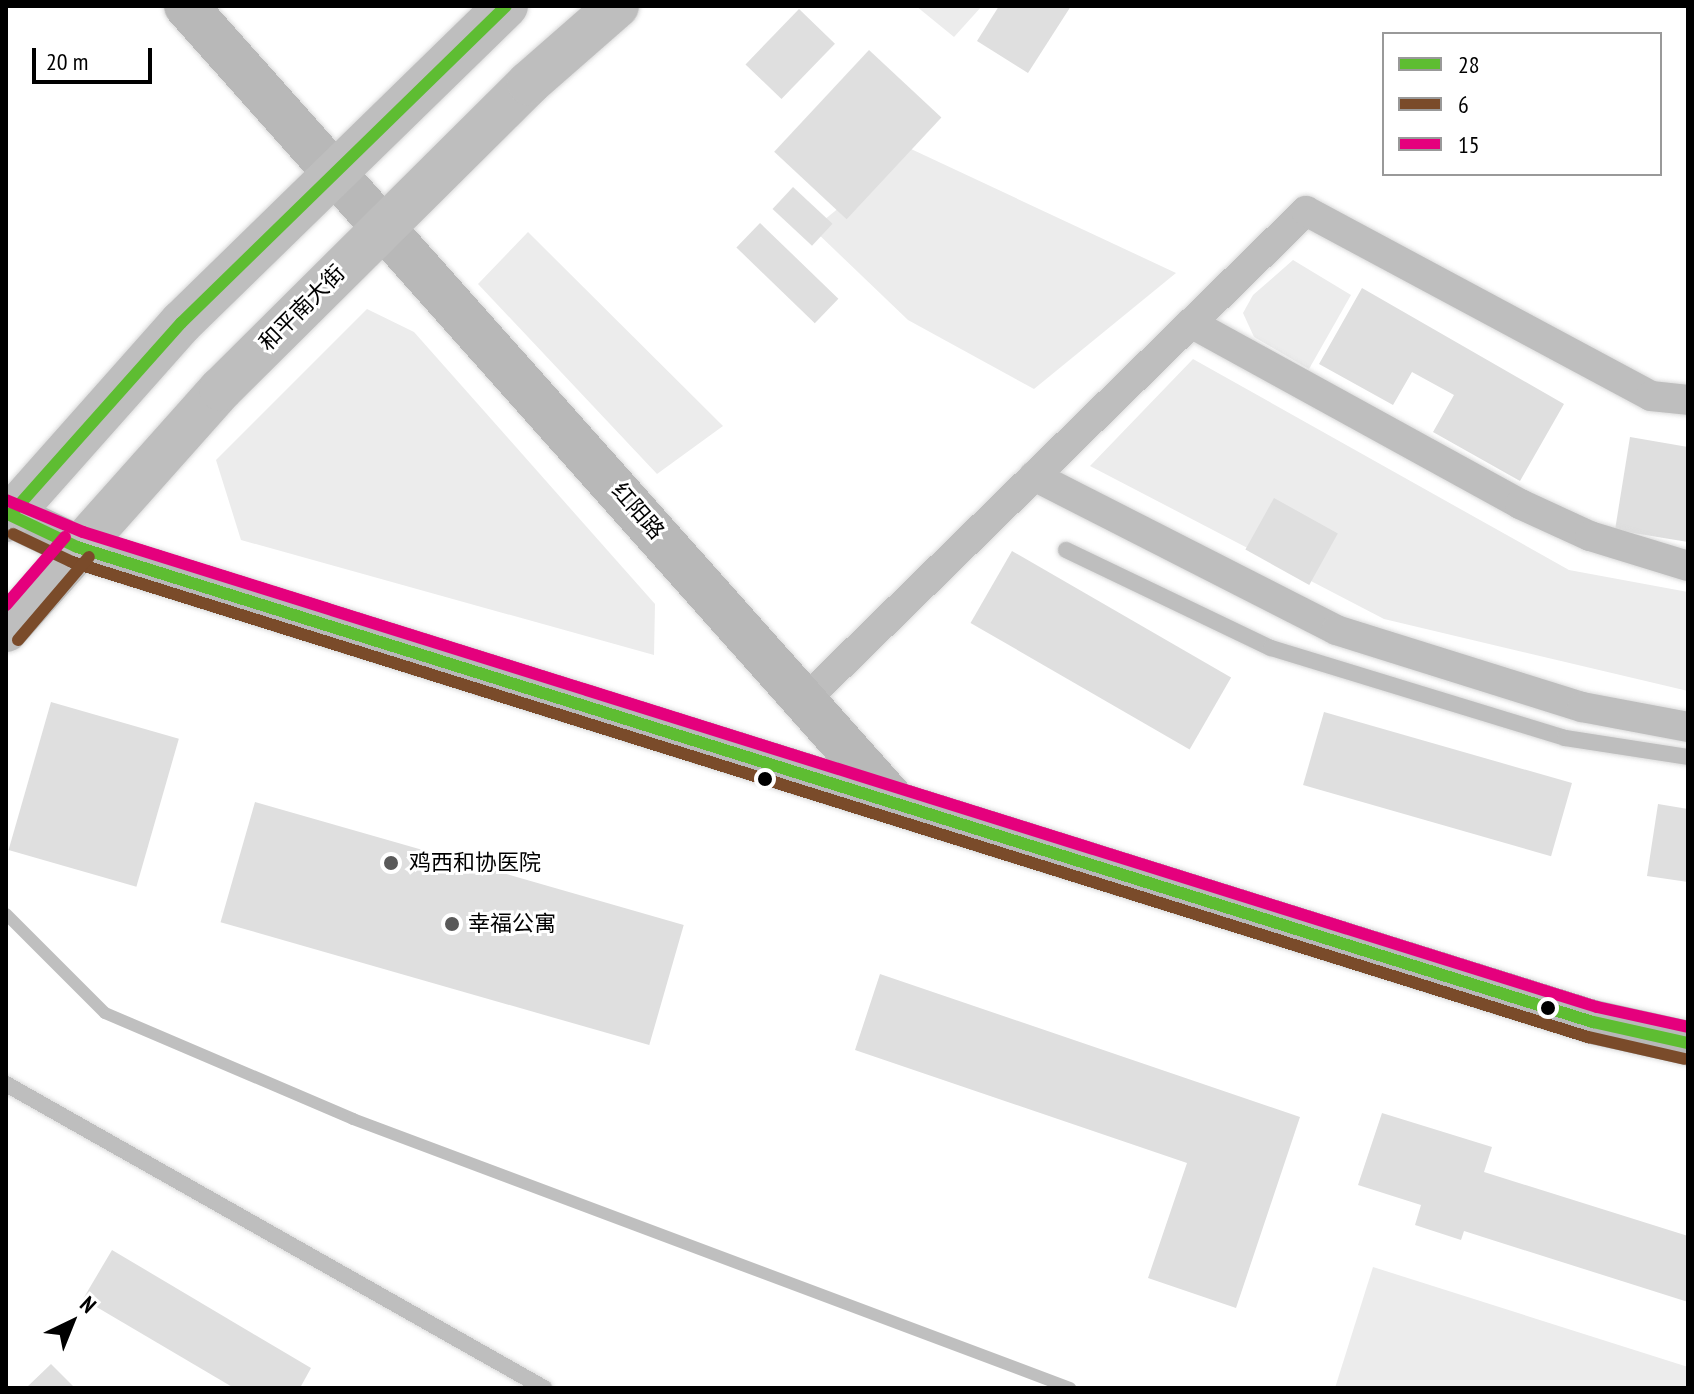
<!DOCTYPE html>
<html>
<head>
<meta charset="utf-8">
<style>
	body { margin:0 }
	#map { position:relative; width:1694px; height:1394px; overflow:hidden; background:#fff; font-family:"PT Sans Narrow","Noto Sans SC",sans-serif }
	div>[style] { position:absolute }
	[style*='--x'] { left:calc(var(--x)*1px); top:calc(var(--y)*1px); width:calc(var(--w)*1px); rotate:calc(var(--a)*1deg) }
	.green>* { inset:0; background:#ececec }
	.stream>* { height:12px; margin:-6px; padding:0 6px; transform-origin:6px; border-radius:6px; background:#bfbfbf }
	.building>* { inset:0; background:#dfdfdf; transform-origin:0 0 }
	.roads { filter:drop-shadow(0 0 2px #dbdbdb) drop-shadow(0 0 2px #dbdbdb) }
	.lane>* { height:16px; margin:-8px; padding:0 8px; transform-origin:8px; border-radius:8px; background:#bebebe }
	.street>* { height:30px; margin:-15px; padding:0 15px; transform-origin:15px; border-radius:15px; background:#bebebe }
	.secondary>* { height:44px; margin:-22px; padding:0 22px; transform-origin:22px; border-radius:22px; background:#b8b8b8 }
	.highway>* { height:44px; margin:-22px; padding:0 22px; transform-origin:22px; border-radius:22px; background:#bebebe }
	.bus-1>* { height:12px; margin:-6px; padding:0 6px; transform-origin:6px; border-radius:6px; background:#5ebd32 }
	.bus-2>* { height:12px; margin:-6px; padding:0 6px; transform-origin:6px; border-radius:6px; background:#7a4b2a }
	.bus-3>* { height:12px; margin:-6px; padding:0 6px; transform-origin:6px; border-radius:6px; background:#e5007d }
	.dots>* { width:22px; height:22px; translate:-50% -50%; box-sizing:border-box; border:4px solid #fff; border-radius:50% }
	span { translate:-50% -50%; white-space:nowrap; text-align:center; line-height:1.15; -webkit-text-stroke:6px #fff; paint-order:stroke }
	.street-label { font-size:22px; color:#000 }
	.poi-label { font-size:22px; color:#000 }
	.left { translate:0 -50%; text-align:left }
	.frame { position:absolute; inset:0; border:8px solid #000; pointer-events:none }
	.legend { position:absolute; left:1382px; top:32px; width:280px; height:144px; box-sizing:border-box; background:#fff; border:2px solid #999; margin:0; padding:10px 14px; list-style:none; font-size:24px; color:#000 }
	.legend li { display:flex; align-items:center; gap:16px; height:40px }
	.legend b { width:40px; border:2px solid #999 }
	.north { position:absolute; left:32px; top:1282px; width:80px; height:80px; -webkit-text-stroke:6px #fff; paint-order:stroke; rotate:43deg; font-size:22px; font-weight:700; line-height:32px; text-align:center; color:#000 }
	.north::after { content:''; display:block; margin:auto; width:28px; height:36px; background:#000; clip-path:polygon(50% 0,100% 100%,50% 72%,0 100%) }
	.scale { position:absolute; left:32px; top:48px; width:120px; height:36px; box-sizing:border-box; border:4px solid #000; border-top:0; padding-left:10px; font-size:24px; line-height:28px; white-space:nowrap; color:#000; -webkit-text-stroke:6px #fff; paint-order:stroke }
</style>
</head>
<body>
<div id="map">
	<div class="green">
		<i style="clip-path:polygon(916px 6px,982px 6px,954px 37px)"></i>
		<i style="clip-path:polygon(911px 149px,1176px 273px,1034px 389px,908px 320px,813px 229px)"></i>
		<i style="clip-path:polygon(528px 232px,723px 426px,657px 474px,478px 284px)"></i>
		<i style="clip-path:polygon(1293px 260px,1351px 295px,1309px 369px,1254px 337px,1243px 313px,1253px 295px)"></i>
		<i style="clip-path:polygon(367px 309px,414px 332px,655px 604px,654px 655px,241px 540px,216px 460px)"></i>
		<i style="clip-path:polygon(1193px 359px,1569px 570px,1688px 592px,1688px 691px,1384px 619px,1090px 466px)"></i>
		<i style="clip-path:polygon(1373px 1267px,1688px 1367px,1688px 1388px,1335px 1388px)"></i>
	</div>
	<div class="stream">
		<i style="--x:6;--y:914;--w:140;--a:45"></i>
		<i style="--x:105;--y:1013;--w:270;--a:23.1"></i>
		<i style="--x:353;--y:1119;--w:766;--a:20.56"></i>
	</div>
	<div class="building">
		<i style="clip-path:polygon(999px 6px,1071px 6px,1028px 73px,977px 41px)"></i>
		<i style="left:799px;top:9px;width:50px;height:77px;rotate:44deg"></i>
		<i style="left:869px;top:50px;width:99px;height:139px;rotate:43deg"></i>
		<i style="left:793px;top:187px;width:54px;height:30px;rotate:43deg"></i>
		<i style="left:760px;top:223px;width:109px;height:34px;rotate:44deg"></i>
		<i style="clip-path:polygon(1362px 288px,1564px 404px,1520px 481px,1433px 432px,1454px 395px,1412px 372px,1393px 405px,1319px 364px)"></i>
		<i style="clip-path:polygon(1630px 437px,1688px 447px,1688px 542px,1615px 530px)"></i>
		<i style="left:1274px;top:498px;width:73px;height:59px;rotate:29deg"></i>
		<i style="left:1012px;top:551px;width:253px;height:83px;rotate:30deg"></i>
		<i style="left:51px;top:702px;width:133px;height:154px;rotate:16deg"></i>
		<i style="left:1324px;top:712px;width:258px;height:76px;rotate:16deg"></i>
		<i style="left:255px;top:802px;width:446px;height:125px;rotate:16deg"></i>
		<i style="clip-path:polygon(1658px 804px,1688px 809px,1688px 882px,1647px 876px)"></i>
		<i style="clip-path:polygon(880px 974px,1300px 1117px,1236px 1308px,1148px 1278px,1187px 1163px,855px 1050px)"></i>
		<i style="clip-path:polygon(1382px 1113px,1492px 1147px,1484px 1172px,1688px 1236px,1688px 1302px,1464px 1231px,1461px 1240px,1415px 1225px,1421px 1205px,1358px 1185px)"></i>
		<i style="clip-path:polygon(112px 1250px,311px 1368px,300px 1388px,234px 1388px,83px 1299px)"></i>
		<i style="clip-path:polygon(51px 1364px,75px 1388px,26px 1388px)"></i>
	</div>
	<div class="roads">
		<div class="lane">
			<i style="--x:1066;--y:550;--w:227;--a:25.6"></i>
			<i style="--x:1271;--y:648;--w:307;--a:17"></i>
			<i style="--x:1565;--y:738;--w:124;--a:8.8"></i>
			<i style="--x:6;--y:1084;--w:618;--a:29.47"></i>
		</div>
		<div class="street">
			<i style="--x:1191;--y:323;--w:376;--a:28.8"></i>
			<i style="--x:1520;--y:504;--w:77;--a:24.6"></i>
			<i style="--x:1590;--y:536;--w:102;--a:17"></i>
			<i style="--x:1034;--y:476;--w:339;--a:27"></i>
			<i style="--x:1336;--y:630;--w:258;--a:17.4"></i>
			<i style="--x:1582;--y:707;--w:108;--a:10.7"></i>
			<i style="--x:805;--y:700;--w:700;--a:-44.31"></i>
			<i style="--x:1306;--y:211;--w:391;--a:28.2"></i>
			<i style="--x:1651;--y:396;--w:37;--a:6"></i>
		</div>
		<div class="secondary">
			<i style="--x:186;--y:6;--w:1060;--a:48.33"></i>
			<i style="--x:10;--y:515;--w:74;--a:25.5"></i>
			<i style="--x:77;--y:547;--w:1589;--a:17.4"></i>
			<i style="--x:1593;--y:1022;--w:97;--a:12.5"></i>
		</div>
		<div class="highway">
			<i style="--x:6;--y:520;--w:264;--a:-48.4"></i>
			<i style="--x:181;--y:323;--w:454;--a:-44.3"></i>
			<i style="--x:6;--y:630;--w:323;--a:-48.3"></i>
			<i style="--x:221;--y:389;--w:434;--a:-44.8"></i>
			<i style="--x:529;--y:83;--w:117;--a:-41.2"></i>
		</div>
	</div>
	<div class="bus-1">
		<i style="--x:506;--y:6;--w:454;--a:135.7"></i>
		<i style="--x:181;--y:323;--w:257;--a:131.7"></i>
		<i style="--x:10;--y:515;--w:74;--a:25.5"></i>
		<i style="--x:77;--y:547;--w:1589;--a:17.4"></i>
		<i style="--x:1593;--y:1022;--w:97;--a:12.5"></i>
	</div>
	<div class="bus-2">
		<i style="--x:13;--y:534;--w:65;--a:25.4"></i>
		<i style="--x:72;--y:562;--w:1589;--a:17.4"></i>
		<i style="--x:1588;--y:1037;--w:99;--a:12.8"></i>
		<i style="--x:18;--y:640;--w:109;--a:-49.5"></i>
	</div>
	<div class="bus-3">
		<i style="--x:6;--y:500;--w:83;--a:22.6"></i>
		<i style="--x:83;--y:532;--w:1587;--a:17.42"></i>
		<i style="--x:1597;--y:1007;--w:93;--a:12.4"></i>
		<i style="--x:6;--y:605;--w:90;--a:-49.1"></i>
	</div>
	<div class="dots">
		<i style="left:765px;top:779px;background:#000"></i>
		<i style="left:391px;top:863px;background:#595959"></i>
		<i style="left:452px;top:924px;background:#595959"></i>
		<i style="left:1548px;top:1008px;background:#000"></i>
	</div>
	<div class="street-label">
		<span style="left:302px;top:308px;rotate:-45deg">和平南大街</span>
		<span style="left:638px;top:511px;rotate:49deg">红阳路</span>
	</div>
	<div class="poi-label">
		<span class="left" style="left:409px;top:863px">鸡西和协医院</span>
		<span class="left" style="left:468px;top:924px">幸福公寓</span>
	</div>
	<div class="frame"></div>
	<ul class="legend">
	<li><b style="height:10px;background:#5ebd32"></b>28</li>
	<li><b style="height:10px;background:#7a4b2a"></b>6</li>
	<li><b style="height:10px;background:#e5007d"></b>15</li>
	</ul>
	<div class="north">N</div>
	<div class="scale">20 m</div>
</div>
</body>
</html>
